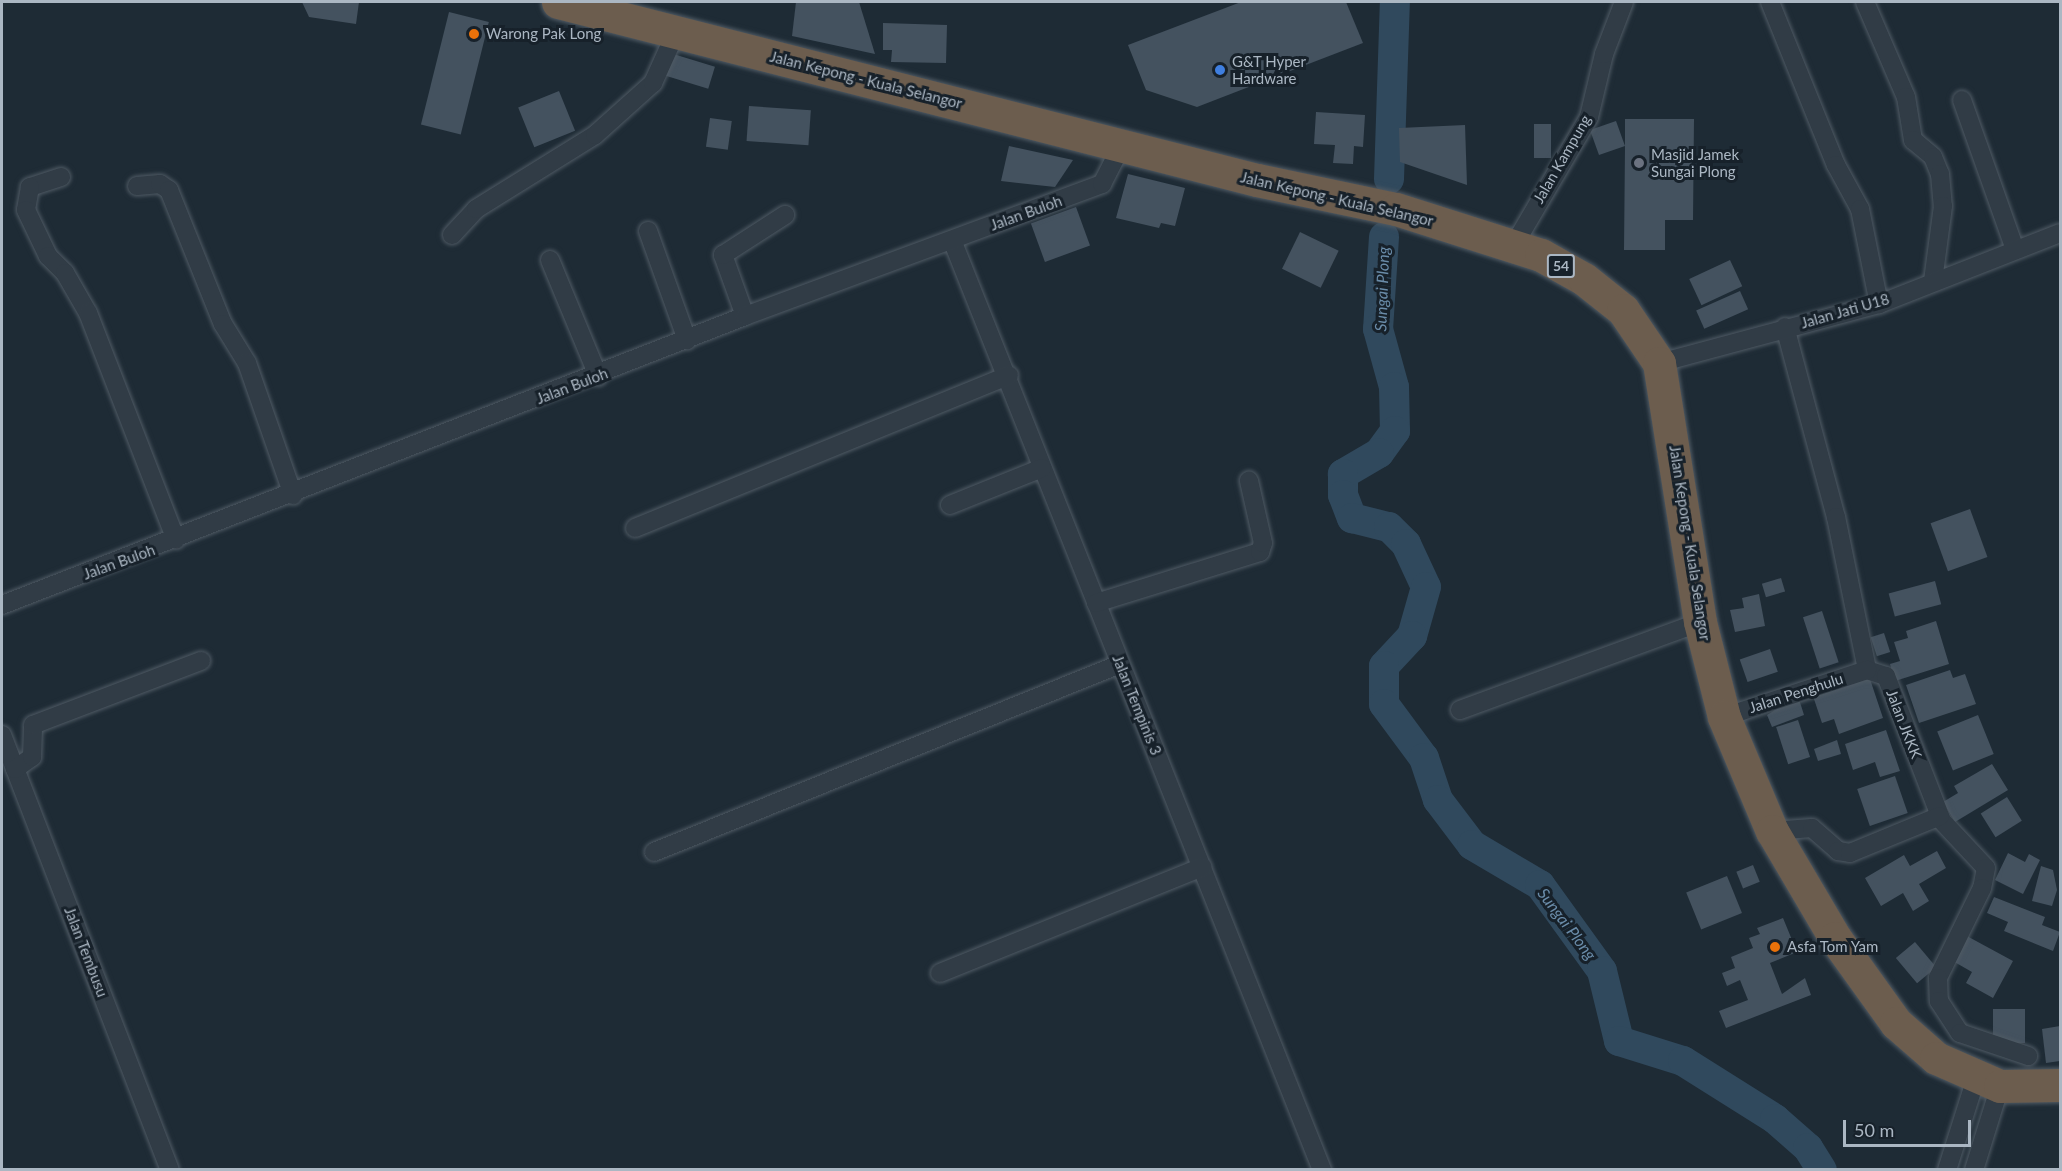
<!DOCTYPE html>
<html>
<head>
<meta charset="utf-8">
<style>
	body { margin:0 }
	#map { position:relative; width:2062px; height:1171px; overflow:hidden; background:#1e2b35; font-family:Lato,sans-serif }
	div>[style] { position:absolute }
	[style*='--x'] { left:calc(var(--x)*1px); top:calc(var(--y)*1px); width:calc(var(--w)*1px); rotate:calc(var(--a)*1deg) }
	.river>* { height:30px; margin:-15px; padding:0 15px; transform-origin:15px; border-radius:15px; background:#30495d }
	.building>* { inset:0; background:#44525f; transform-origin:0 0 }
	.roads { filter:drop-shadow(0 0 2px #4f5a64) drop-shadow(0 0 2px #4f5a64) }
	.street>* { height:18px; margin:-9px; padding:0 9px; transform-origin:9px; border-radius:9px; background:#313c46 }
	.highway>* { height:33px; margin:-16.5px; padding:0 16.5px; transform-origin:16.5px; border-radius:16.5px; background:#6c5d4e }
	.dots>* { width:16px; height:16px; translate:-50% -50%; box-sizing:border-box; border:3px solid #17212a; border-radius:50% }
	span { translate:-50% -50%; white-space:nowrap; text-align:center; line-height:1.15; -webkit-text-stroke:6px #17212a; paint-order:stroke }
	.shield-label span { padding:2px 4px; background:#17212a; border:2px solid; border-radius:4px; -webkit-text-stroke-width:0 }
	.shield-label { font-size:14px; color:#abb7c3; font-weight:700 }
	.poi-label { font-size:15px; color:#abb7c3 }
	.left { translate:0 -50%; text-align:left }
	.street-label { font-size:15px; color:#abb7c3 }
	.water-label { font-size:16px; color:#6a8ca9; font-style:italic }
	.frame { position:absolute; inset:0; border:3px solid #abb7c3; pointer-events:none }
	.scale { position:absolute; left:1843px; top:1120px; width:128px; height:27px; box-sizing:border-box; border:3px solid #abb7c3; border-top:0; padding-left:8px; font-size:18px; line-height:21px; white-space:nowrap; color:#abb7c3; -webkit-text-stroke:4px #17212a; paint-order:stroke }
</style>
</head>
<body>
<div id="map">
	<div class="river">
		<i style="--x:1389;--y:179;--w:177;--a:-88.1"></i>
		<i style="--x:1384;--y:237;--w:92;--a:93.7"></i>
		<i style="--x:1378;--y:329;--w:60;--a:74.6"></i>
		<i style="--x:1394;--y:387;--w:44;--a:88.7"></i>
		<i style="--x:1395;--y:431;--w:27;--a:126"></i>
		<i style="--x:1379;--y:453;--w:42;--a:149.7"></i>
		<i style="--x:1343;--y:474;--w:21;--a:90"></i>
		<i style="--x:1343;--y:495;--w:25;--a:69"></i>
		<i style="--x:1352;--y:518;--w:38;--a:14"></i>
		<i style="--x:1389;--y:527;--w:24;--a:45"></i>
		<i style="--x:1406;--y:544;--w:47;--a:65.1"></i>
		<i style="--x:1426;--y:587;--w:51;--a:105.9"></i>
		<i style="--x:1412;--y:636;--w:41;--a:133"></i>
		<i style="--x:1384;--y:666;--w:38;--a:90"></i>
		<i style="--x:1384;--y:704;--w:67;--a:53.5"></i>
		<i style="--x:1424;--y:758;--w:44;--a:71.6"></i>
		<i style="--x:1438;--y:800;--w:56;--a:52.9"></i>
		<i style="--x:1472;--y:845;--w:79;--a:30.5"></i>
		<i style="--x:1540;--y:885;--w:106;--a:54.2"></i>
		<i style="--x:1602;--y:971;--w:72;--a:76.3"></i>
		<i style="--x:1619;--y:1041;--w:67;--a:17.4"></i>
		<i style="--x:1683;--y:1061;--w:109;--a:32.2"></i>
		<i style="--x:1775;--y:1119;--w:44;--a:41.3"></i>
		<i style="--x:1808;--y:1148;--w:26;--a:58"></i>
	</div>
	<div class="building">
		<i style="clip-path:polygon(302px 2px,359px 2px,356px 24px,309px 17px)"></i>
		<i style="clip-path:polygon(796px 2px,859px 2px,875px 54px,792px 36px)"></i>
		<i style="clip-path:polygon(1241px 2px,1346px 2px,1363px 43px,1197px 107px,1146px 90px,1128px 45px)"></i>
		<i style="left:449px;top:12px;width:41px;height:116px;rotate:14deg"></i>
		<i style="clip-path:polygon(883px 23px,947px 25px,946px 63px,891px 62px,892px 50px,883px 50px)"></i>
		<i style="left:670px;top:53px;width:47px;height:23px;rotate:17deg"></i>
		<i style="left:559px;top:91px;width:43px;height:44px;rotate:68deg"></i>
		<i style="left:749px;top:106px;width:62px;height:35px;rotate:4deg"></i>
		<i style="clip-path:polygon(1316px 112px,1365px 115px,1363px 147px,1354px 146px,1353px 164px,1333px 163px,1335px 145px,1314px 144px)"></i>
		<i style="left:710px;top:118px;width:22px;height:29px;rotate:8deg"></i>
		<i style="clip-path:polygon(1625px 119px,1694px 119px,1693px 220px,1665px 220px,1665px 250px,1624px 250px,1625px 146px,1599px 155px,1590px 130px,1616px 121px,1625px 146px)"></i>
		<i style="left:1534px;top:124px;width:17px;height:34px"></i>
		<i style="clip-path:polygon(1465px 125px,1467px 185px,1400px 162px,1399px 128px)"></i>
		<i style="clip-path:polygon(1009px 146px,1073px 160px,1055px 187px,1001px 181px)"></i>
		<i style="clip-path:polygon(1128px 174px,1185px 188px,1175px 226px,1161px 223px,1159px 228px,1116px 218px)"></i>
		<i style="left:1076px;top:207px;width:41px;height:48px;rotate:70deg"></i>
		<i style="left:1300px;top:232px;width:43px;height:41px;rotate:26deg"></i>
		<i style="left:1730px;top:260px;width:29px;height:45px;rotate:65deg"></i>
		<i style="left:1740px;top:291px;width:20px;height:48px;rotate:66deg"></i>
		<i style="left:1970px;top:509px;width:51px;height:42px;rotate:70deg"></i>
		<i style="left:1781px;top:578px;width:14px;height:20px;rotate:73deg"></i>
		<i style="left:1935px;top:581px;width:24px;height:48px;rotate:75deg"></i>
		<i style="clip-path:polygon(1759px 594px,1765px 626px,1735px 632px,1730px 610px,1744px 608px,1742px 598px)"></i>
		<i style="left:1822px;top:611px;width:54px;height:20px;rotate:72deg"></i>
		<i style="clip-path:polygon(1936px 621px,1949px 664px,1895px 681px,1890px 664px,1900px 661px,1894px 642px,1908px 638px,1906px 631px)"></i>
		<i style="left:1884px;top:633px;width:20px;height:14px;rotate:72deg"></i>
		<i style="left:1770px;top:649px;width:24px;height:32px;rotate:71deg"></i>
		<i style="clip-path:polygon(1950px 670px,1953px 678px,1965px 674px,1976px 704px,1919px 723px,1906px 685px)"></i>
		<i style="clip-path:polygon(1868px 673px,1883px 718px,1839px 734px,1834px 719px,1822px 723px,1812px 693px)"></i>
		<i style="clip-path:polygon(1798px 696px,1804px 715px,1772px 727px,1767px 715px)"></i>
		<i style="left:1978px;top:715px;width:42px;height:44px;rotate:68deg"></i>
		<i style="left:1798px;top:720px;width:39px;height:23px;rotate:72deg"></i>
		<i style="clip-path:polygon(1886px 730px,1900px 771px,1880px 777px,1875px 762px,1853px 770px,1845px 744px)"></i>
		<i style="clip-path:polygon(1837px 740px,1841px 754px,1818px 761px,1814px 749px)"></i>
		<i style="clip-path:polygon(1992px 764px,2008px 790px,1955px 822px,1943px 802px,1958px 793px,1954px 786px)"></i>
		<i style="left:1895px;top:776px;width:39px;height:40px;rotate:71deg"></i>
		<i style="left:2007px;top:797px;width:28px;height:31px;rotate:58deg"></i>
		<i style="clip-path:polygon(1937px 851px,1946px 868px,1919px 884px,1929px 901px,1913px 911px,1903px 893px,1881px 906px,1865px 878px,1904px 855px,1910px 866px)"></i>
		<i style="clip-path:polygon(2008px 853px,2025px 862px,2029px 854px,2040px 860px,2023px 894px,1995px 880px)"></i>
		<i style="left:1753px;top:865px;width:18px;height:18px;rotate:68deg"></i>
		<i style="clip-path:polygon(2041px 866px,2053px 870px,2057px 890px,2052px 906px,2032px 901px)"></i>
		<i style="left:1727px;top:876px;width:40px;height:44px;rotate:68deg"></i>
		<i style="clip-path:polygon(1994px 897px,2045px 917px,2042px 925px,2060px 932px,2053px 951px,2004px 931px,2008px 922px,1987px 913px)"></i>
		<i style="clip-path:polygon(1783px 918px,1797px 952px,1770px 963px,1782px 994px,1805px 978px,1811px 995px,1726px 1028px,1719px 1011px,1748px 1000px,1740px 980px,1727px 986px,1722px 973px,1735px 968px,1731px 957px,1753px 948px,1749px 938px,1760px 934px,1757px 928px)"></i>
		<i style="clip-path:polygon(1965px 935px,2013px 961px,1993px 998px,1966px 983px,1972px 972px,1951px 960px)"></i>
		<i style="left:1915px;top:942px;width:33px;height:25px;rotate:50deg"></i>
		<i style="left:1993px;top:1009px;width:32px;height:34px"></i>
		<i style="clip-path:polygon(2060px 1026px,2060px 1061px,2046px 1063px,2042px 1029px)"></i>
	</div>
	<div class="roads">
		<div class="street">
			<i style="--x:1770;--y:2;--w:176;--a:68"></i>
			<i style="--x:1836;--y:165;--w:50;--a:61.4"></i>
			<i style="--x:1860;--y:209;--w:97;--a:78.7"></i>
			<i style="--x:1865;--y:2;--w:103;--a:66.7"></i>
			<i style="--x:1906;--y:97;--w:44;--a:80.8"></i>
			<i style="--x:1913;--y:140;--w:26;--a:40"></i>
			<i style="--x:1933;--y:157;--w:18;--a:68"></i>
			<i style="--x:1940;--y:174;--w:32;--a:85"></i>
			<i style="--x:1943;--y:206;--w:76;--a:97.6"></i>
			<i style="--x:1962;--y:100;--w:159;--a:70.5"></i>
			<i style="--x:61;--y:177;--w:33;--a:162"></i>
			<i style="--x:30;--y:187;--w:23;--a:100"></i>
			<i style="--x:26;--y:210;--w:51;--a:64.4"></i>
			<i style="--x:48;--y:256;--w:24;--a:45"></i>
			<i style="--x:65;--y:273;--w:46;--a:60.1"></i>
			<i style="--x:88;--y:313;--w:243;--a:68.8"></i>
			<i style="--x:137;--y:186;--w:23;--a:-5"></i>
			<i style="--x:160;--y:184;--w:11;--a:34"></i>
			<i style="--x:169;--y:190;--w:144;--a:68.1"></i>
			<i style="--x:223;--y:324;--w:46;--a:58.4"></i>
			<i style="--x:247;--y:363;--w:140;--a:70.8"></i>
			<i style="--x:648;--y:231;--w:116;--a:70.3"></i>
			<i style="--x:452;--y:235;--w:35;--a:-47"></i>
			<i style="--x:476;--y:209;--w:140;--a:-31.9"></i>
			<i style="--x:595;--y:135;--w:78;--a:-41.9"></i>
			<i style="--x:653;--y:83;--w:56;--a:-65.7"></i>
			<i style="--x:952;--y:240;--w:1001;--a:68.3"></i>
			<i style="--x:1514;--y:245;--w:148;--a:-59.6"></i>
			<i style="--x:1589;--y:117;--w:65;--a:-76.6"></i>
			<i style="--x:1604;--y:54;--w:56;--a:-69"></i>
			<i style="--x:550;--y:260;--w:126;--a:67.5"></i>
			<i style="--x:745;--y:316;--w:65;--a:-109.8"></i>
			<i style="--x:723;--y:255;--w:74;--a:-32.8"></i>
			<i style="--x:1785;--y:327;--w:197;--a:75"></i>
			<i style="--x:1836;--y:517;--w:156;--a:78.5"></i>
			<i style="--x:1867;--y:670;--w:20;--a:18"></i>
			<i style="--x:1886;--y:676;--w:155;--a:68.9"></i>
			<i style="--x:1942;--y:821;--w:64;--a:46.9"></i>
			<i style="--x:1986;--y:868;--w:20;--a:101"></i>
			<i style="--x:1982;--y:888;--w:100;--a:116.1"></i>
			<i style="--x:1938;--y:978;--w:23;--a:88"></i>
			<i style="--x:1939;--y:1001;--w:38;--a:57"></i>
			<i style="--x:1960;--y:1033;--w:72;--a:18.7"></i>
			<i style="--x:1659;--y:363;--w:228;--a:-15"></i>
			<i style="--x:1879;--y:304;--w:194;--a:-21.4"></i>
			<i style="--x:950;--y:505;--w:99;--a:-21.9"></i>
			<i style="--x:635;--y:528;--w:404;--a:-22.2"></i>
			<i style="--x:1096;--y:603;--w:172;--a:-17.3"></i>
			<i style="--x:1260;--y:552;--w:9;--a:-72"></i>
			<i style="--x:1263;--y:543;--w:64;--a:-102.7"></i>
			<i style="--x:2;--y:605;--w:797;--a:-21.25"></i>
			<i style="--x:745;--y:316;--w:381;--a:-20.3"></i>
			<i style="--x:1102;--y:184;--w:44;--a:-62.9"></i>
			<i style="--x:1460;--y:710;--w:256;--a:-20.1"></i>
			<i style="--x:1724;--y:717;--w:151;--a:-18.2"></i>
			<i style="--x:2;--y:735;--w:466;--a:68.9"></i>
			<i style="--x:15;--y:769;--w:21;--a:-35"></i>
			<i style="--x:32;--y:757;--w:32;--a:-88"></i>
			<i style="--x:33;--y:725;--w:180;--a:-20.9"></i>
			<i style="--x:1772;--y:831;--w:40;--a:-4.3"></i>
			<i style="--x:1812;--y:828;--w:35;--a:41"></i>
			<i style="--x:1838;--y:851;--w:12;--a:9"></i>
			<i style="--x:1850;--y:853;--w:97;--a:-22.3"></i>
			<i style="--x:654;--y:852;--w:502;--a:-21.97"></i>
			<i style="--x:940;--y:973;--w:283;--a:-22"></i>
			<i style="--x:1947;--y:1170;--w:96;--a:-72.5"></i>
			<i style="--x:1974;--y:1170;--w:88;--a:-72.8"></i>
		</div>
		<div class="highway">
			<i style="--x:558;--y:2;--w:721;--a:14.29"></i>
			<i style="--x:1257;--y:180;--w:142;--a:11.8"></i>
			<i style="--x:1396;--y:209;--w:152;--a:17.6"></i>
			<i style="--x:1541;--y:255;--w:49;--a:29.2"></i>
			<i style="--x:1584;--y:279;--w:50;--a:38.5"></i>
			<i style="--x:1623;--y:310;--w:64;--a:55.8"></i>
			<i style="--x:1659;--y:363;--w:262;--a:81"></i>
			<i style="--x:1700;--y:622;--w:98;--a:75.8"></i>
			<i style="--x:1724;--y:717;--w:124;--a:67.2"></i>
			<i style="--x:1772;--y:831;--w:124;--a:59.5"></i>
			<i style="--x:1835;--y:938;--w:105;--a:54.3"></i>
			<i style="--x:1896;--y:1023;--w:53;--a:41.2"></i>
			<i style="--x:1936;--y:1058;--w:70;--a:23.6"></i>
			<i style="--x:2000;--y:1086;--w:60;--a:-1"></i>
		</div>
	</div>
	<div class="dots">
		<i style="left:474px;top:34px;background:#e8710a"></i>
		<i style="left:1220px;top:70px;background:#3f7fe0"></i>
		<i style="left:1639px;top:163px;background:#6b7280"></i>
		<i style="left:1775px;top:947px;background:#e8710a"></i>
	</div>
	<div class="shield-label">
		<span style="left:1561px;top:266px">54</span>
	</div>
	<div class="poi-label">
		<span class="left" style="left:486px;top:34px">Warong Pak Long</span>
		<span class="left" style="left:1232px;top:70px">G&amp;T Hyper<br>Hardware</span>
		<span class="left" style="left:1651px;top:163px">Masjid Jamek<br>Sungai Plong</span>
		<span class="left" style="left:1787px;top:947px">Asfa Tom Yam</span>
	</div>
	<div class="street-label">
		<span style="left:866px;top:80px;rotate:14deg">Jalan Kepong - Kuala Selangor</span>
		<span style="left:1562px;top:159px;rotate:-60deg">Jalan Kampung</span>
		<span style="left:1337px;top:199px;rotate:13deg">Jalan Kepong - Kuala Selangor</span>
		<span style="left:1026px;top:213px;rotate:-20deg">Jalan Buloh</span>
		<span style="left:1845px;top:311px;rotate:-16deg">Jalan Jati U18</span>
		<span style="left:572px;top:386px;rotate:-21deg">Jalan Buloh</span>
		<span style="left:1690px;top:543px;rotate:81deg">Jalan Kepong - Kuala Selangor</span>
		<span style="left:119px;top:562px;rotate:-20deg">Jalan Buloh</span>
		<span style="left:1796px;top:693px;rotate:-18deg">Jalan Penghulu</span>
		<span style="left:1137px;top:705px;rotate:68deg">Jalan Tempinis 3</span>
		<span style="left:1904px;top:724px;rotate:69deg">Jalan JKKK</span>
		<span style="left:86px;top:952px;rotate:69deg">Jalan Tembusu</span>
	</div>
	<div class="water-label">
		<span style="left:1382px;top:289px;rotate:-88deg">Sungai Plong</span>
		<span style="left:1567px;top:924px;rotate:53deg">Sungai Plong</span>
	</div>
	<div class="frame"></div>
	<div class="scale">50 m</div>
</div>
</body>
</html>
